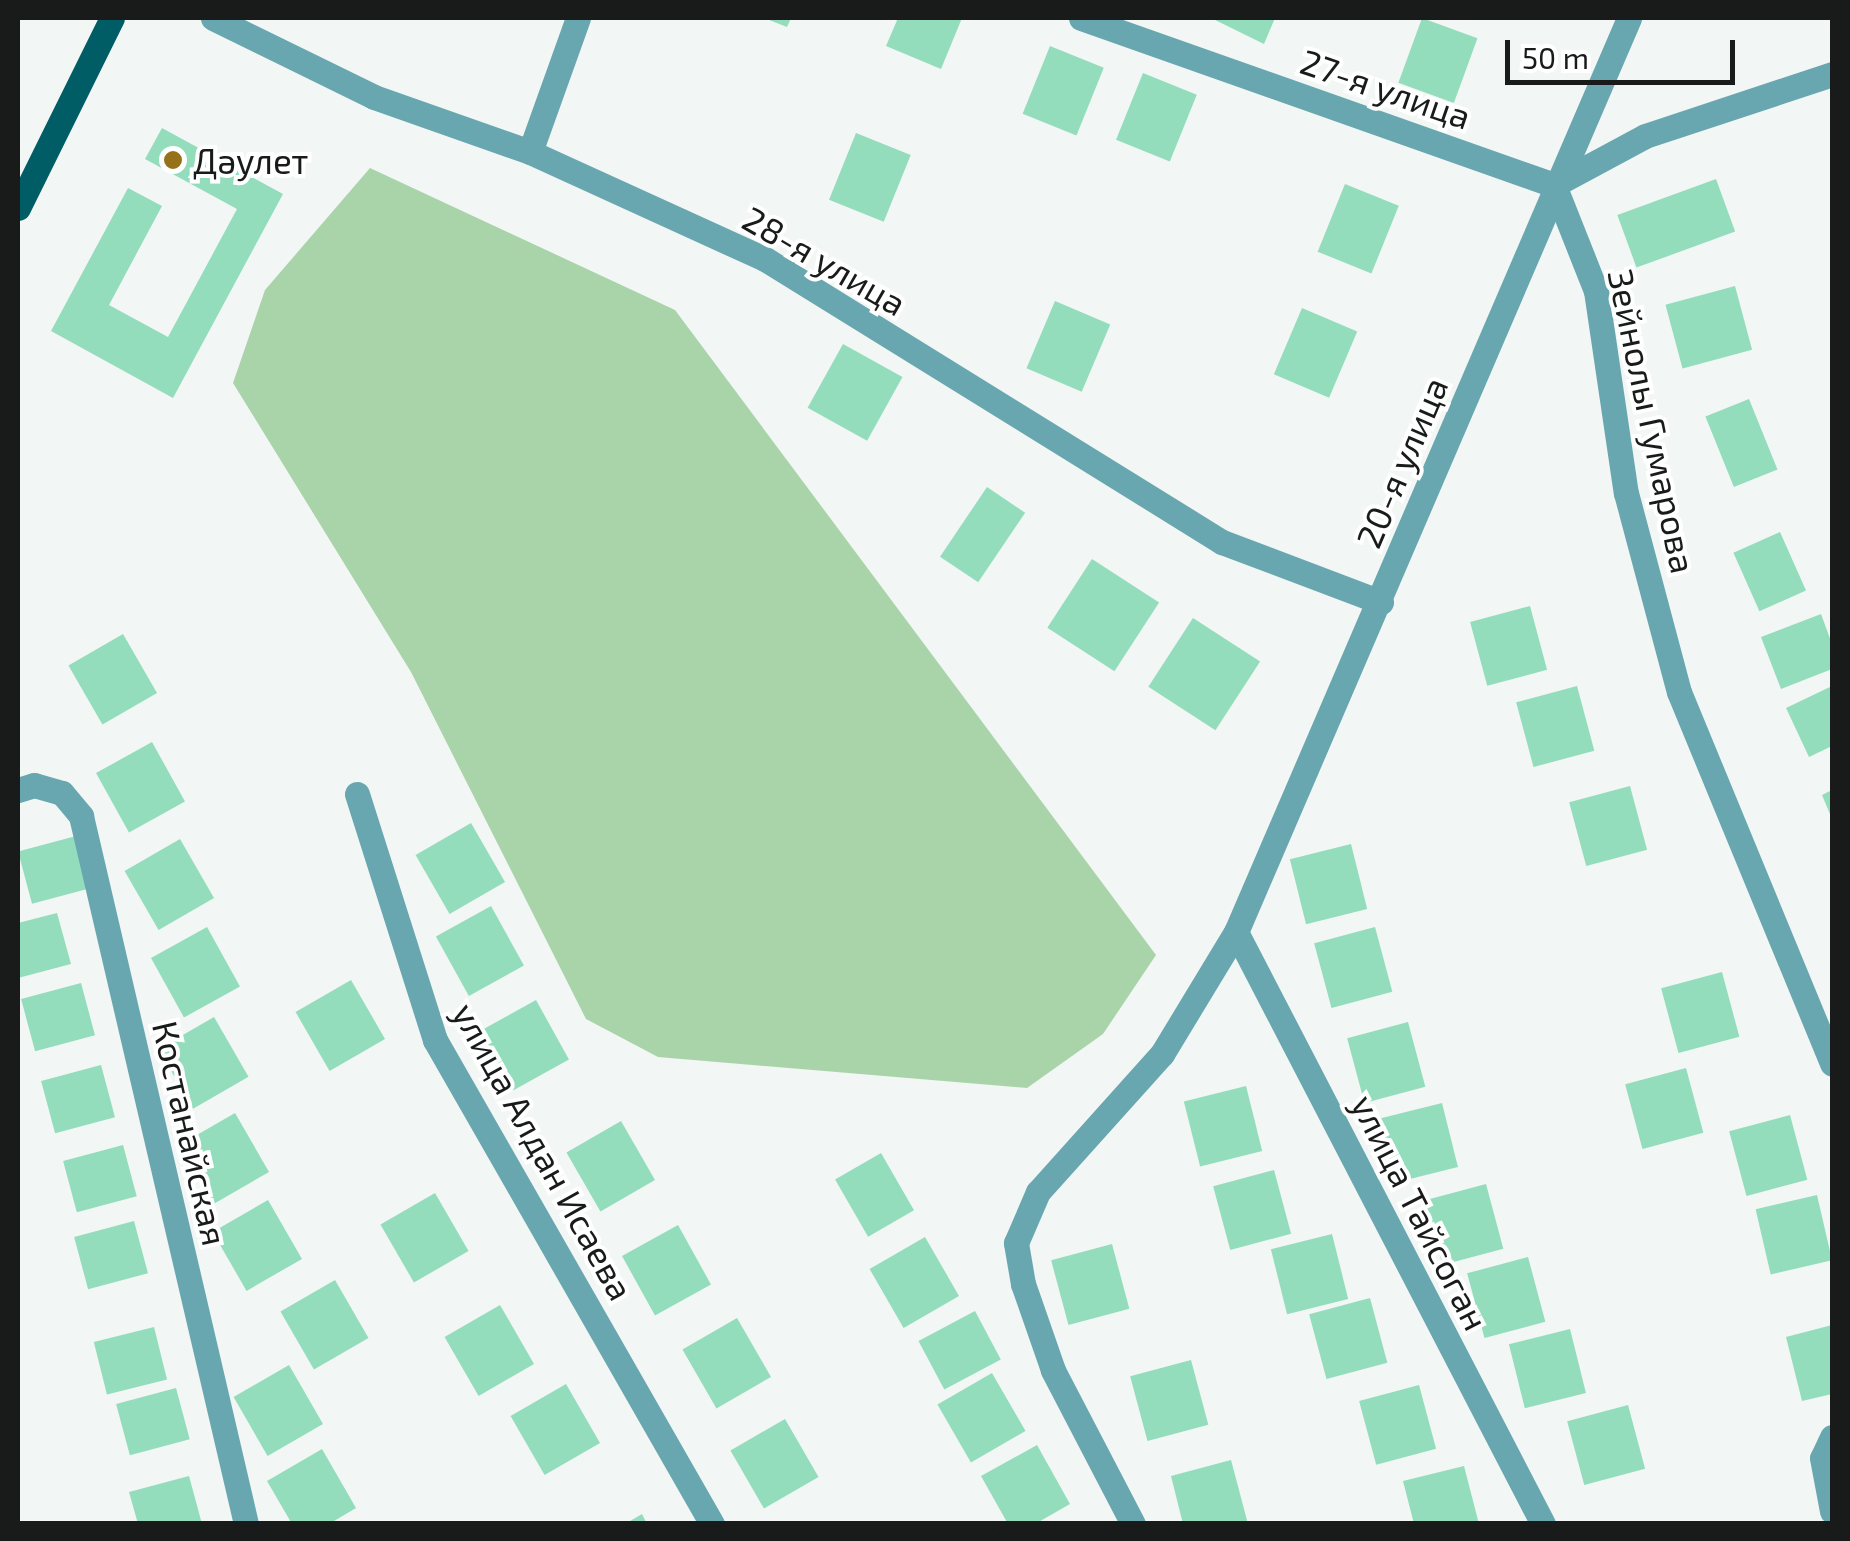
<!DOCTYPE html>
<html>
<head>
<meta charset="utf-8">
<style>
	body { margin:0 }
	#map { position:relative; width:1850px; height:1541px; overflow:hidden; background:#f2f6f5; font-family:"Exo 2",sans-serif }
	div>[style] { position:absolute }
	[style*='--x'] { left:calc(var(--x)*1px); top:calc(var(--y)*1px); width:calc(var(--w)*1px); rotate:calc(var(--a)*1deg) }
	.green>* { inset:0; background:#a9d4aa }
	.building>* { inset:0; background:#93ddbd; transform-origin:0 0 }
	.minor>* { height:25px; margin:-12.5px; padding:0 12.5px; transform-origin:12.5px; border-radius:12.5px; background:#68a7af }
	.primary>* { height:25px; margin:-12.5px; padding:0 12.5px; transform-origin:12.5px; border-radius:12.5px; background:#005d66 }
	.dots>* { width:28px; height:28px; translate:-50% -50%; box-sizing:border-box; border:5px solid #fff; border-radius:50% }
	span { translate:-50% -50%; white-space:nowrap; text-align:center; line-height:1.15; -webkit-text-stroke:8px #fff; paint-order:stroke }
	.street-label { font-size:35px; color:#191b1a }
	.poi-label { font-size:35px; color:#191b1a }
	.left { translate:0 -50%; text-align:left }
	.frame { position:absolute; inset:0; border:20px solid #191b1a; pointer-events:none }
	.scale { position:absolute; left:1505px; top:40px; width:230px; height:45px; box-sizing:border-box; border:5px solid #191b1a; border-top:0; padding-left:12px; font-size:30px; line-height:35px; white-space:nowrap; color:#191b1a; -webkit-text-stroke:8px #fff; paint-order:stroke }
</style>
</head>
<body>
<div id="map">
	<div class="green">
		<i style="clip-path:polygon(370px 168px,675px 310px,1156px 955px,1103px 1034px,1027px 1088px,658px 1057px,586px 1019px,411px 672px,233px 383px,265px 290px)"></i>
	</div>
	<div class="building">
		<i style="clip-path:polygon(764px 18px,791px 18px,787px 27px)"></i>
		<i style="clip-path:polygon(898px 18px,962px 18px,941px 69px,886px 46px)"></i>
		<i style="clip-path:polygon(1211px 18px,1275px 18px,1264px 44px)"></i>
		<i style="left:1422px;top:18px;width:59px;height:69px;rotate:20deg"></i>
		<i style="left:1050px;top:46px;width:58px;height:73px;rotate:22deg"></i>
		<i style="left:1143px;top:73px;width:58px;height:72px;rotate:22deg"></i>
		<i style="clip-path:polygon(162px 128px,283px 194px,173px 398px,51px 331px,128px 188px,162px 206px,109px 305px,168px 337px,237px 209px,145px 159px)"></i>
		<i style="left:856px;top:133px;width:59px;height:72px;rotate:22deg"></i>
		<i style="left:1716px;top:179px;width:56px;height:105px;rotate:70deg"></i>
		<i style="left:1345px;top:184px;width:58px;height:73px;rotate:22deg"></i>
		<i style="left:1735px;top:286px;width:66px;height:72px;rotate:75deg"></i>
		<i style="left:1055px;top:301px;width:60px;height:73px;rotate:23deg"></i>
		<i style="left:1302px;top:308px;width:60px;height:72px;rotate:23deg"></i>
		<i style="left:843px;top:344px;width:68px;height:73px;rotate:29deg"></i>
		<i style="left:1749px;top:399px;width:76px;height:47px;rotate:68deg"></i>
		<i style="left:987px;top:487px;width:46px;height:84px;rotate:34deg"></i>
		<i style="left:1780px;top:532px;width:64px;height:51px;rotate:66deg"></i>
		<i style="left:1092px;top:559px;width:80px;height:82px;rotate:33deg"></i>
		<i style="left:1530px;top:606px;width:66px;height:62px;rotate:75deg"></i>
		<i style="clip-path:polygon(1821px 614px,1832px 644px,1832px 669px,1781px 689px,1761px 637px)"></i>
		<i style="left:1193px;top:618px;width:80px;height:82px;rotate:33deg"></i>
		<i style="left:123px;top:634px;width:68px;height:63px;rotate:60deg"></i>
		<i style="left:1577px;top:686px;width:67px;height:63px;rotate:75deg"></i>
		<i style="clip-path:polygon(1832px 686px,1832px 746px,1809px 757px,1786px 708px)"></i>
		<i style="left:152px;top:742px;width:68px;height:64px;rotate:61deg"></i>
		<i style="left:1630px;top:786px;width:66px;height:63px;rotate:75deg"></i>
		<i style="clip-path:polygon(1832px 790px,1832px 819px,1822px 795px)"></i>
		<i style="left:471px;top:823px;width:68px;height:64px;rotate:60deg"></i>
		<i style="left:76px;top:836px;width:54px;height:60px;rotate:75deg"></i>
		<i style="left:180px;top:839px;width:68px;height:64px;rotate:60deg"></i>
		<i style="left:1351px;top:844px;width:67px;height:63px;rotate:76deg"></i>
		<i style="left:491px;top:906px;width:68px;height:63px;rotate:61deg"></i>
		<i style="clip-path:polygon(57px 913px,71px 964px,18px 978px,18px 923px)"></i>
		<i style="left:207px;top:927px;width:68px;height:64px;rotate:61deg"></i>
		<i style="left:1375px;top:927px;width:67px;height:63px;rotate:75deg"></i>
		<i style="left:1722px;top:972px;width:67px;height:63px;rotate:75deg"></i>
		<i style="left:351px;top:980px;width:68px;height:64px;rotate:60deg"></i>
		<i style="left:81px;top:983px;width:54px;height:62px;rotate:75deg"></i>
		<i style="left:536px;top:1000px;width:68px;height:64px;rotate:61deg"></i>
		<i style="left:214px;top:1017px;width:69px;height:64px;rotate:60deg"></i>
		<i style="left:1408px;top:1022px;width:67px;height:63px;rotate:75deg"></i>
		<i style="left:101px;top:1065px;width:54px;height:62px;rotate:75deg"></i>
		<i style="left:1686px;top:1068px;width:67px;height:63px;rotate:75deg"></i>
		<i style="left:1246px;top:1086px;width:67px;height:64px;rotate:76deg"></i>
		<i style="left:1442px;top:1103px;width:66px;height:64px;rotate:76deg"></i>
		<i style="left:235px;top:1113px;width:68px;height:64px;rotate:60deg"></i>
		<i style="left:1790px;top:1115px;width:67px;height:63px;rotate:75deg"></i>
		<i style="left:621px;top:1121px;width:68px;height:63px;rotate:60deg"></i>
		<i style="left:123px;top:1145px;width:53px;height:62px;rotate:75deg"></i>
		<i style="left:881px;top:1153px;width:66px;height:53px;rotate:60deg"></i>
		<i style="left:1274px;top:1170px;width:66px;height:63px;rotate:75deg"></i>
		<i style="left:1486px;top:1184px;width:67px;height:63px;rotate:75deg"></i>
		<i style="left:435px;top:1193px;width:67px;height:63px;rotate:60deg"></i>
		<i style="left:1817px;top:1195px;width:67px;height:63px;rotate:77deg"></i>
		<i style="left:268px;top:1200px;width:68px;height:64px;rotate:60deg"></i>
		<i style="left:134px;top:1221px;width:54px;height:62px;rotate:75deg"></i>
		<i style="left:678px;top:1225px;width:68px;height:64px;rotate:61deg"></i>
		<i style="left:1332px;top:1234px;width:67px;height:63px;rotate:76deg"></i>
		<i style="left:925px;top:1237px;width:68px;height:64px;rotate:60deg"></i>
		<i style="left:1112px;top:1244px;width:67px;height:63px;rotate:75deg"></i>
		<i style="left:1528px;top:1257px;width:67px;height:63px;rotate:75deg"></i>
		<i style="left:335px;top:1280px;width:67px;height:63px;rotate:60deg"></i>
		<i style="left:1370px;top:1298px;width:67px;height:63px;rotate:75deg"></i>
		<i style="left:500px;top:1305px;width:68px;height:64px;rotate:60deg"></i>
		<i style="left:975px;top:1311px;width:55px;height:64px;rotate:62deg"></i>
		<i style="left:737px;top:1318px;width:68px;height:63px;rotate:60deg"></i>
		<i style="clip-path:polygon(1832px 1325px,1832px 1394px,1802px 1401px,1786px 1337px)"></i>
		<i style="left:154px;top:1327px;width:54px;height:62px;rotate:76deg"></i>
		<i style="left:1570px;top:1329px;width:66px;height:63px;rotate:76deg"></i>
		<i style="left:1191px;top:1360px;width:67px;height:63px;rotate:75deg"></i>
		<i style="left:289px;top:1365px;width:68px;height:64px;rotate:60deg"></i>
		<i style="left:992px;top:1373px;width:67px;height:63px;rotate:60deg"></i>
		<i style="left:566px;top:1384px;width:68px;height:64px;rotate:60deg"></i>
		<i style="left:1419px;top:1385px;width:66px;height:62px;rotate:75deg"></i>
		<i style="left:176px;top:1388px;width:53px;height:62px;rotate:75deg"></i>
		<i style="left:1628px;top:1405px;width:66px;height:63px;rotate:75deg"></i>
		<i style="left:785px;top:1419px;width:67px;height:63px;rotate:60deg"></i>
		<i style="clip-path:polygon(1037px 1445px,1070px 1504px,1035px 1524px,1008px 1524px,981px 1476px)"></i>
		<i style="clip-path:polygon(322px 1449px,356px 1508px,329px 1524px,292px 1524px,267px 1481px)"></i>
		<i style="clip-path:polygon(1231px 1460px,1248px 1524px,1183px 1524px,1171px 1476px)"></i>
		<i style="clip-path:polygon(1464px 1466px,1479px 1524px,1414px 1524px,1403px 1481px)"></i>
		<i style="clip-path:polygon(189px 1476px,202px 1524px,138px 1524px,129px 1492px)"></i>
		<i style="clip-path:polygon(642px 1514px,647px 1524px,625px 1524px)"></i>
	</div>
	<div class="minor">
		<i style="--x:213;--y:18;--w:179;--a:26.1"></i>
		<i style="--x:374;--y:97;--w:165;--a:19.4"></i>
		<i style="--x:530;--y:152;--w:258;--a:24.5"></i>
		<i style="--x:765;--y:259;--w:538;--a:31.77"></i>
		<i style="--x:1222;--y:542;--w:170;--a:20.7"></i>
		<i style="--x:1081;--y:18;--w:502;--a:19.45"></i>
		<i style="--x:530;--y:152;--w:142;--a:-70.3"></i>
		<i style="--x:1554;--y:185;--w:114;--a:68.4"></i>
		<i style="--x:1596;--y:291;--w:204;--a:81.6"></i>
		<i style="--x:1626;--y:493;--w:206;--a:75.1"></i>
		<i style="--x:1679;--y:692;--w:402;--a:67.6"></i>
		<i style="--x:1554;--y:185;--w:103;--a:-28.3"></i>
		<i style="--x:1645;--y:136;--w:197;--a:-18.3"></i>
		<i style="--x:18;--y:790;--w:17;--a:-17"></i>
		<i style="--x:34;--y:785;--w:29;--a:16"></i>
		<i style="--x:62;--y:793;--w:30;--a:50"></i>
		<i style="--x:81;--y:816;--w:727;--a:76.88"></i>
		<i style="--x:357;--y:794;--w:258;--a:72.4"></i>
		<i style="--x:435;--y:1040;--w:558;--a:60.22"></i>
		<i style="--x:1236;--y:932;--w:667;--a:62.59"></i>
		<i style="--x:1832;--y:1437;--w:23;--a:115"></i>
		<i style="--x:1822;--y:1458;--w:54;--a:79.3"></i>
		<i style="--x:1133;--y:1524;--w:174;--a:-117.5"></i>
		<i style="--x:1053;--y:1370;--w:91;--a:-109.2"></i>
		<i style="--x:1023;--y:1284;--w:42;--a:-99.7"></i>
		<i style="--x:1016;--y:1243;--w:56;--a:-66.7"></i>
		<i style="--x:1038;--y:1192;--w:186;--a:-48.1"></i>
		<i style="--x:1162;--y:1054;--w:143;--a:-58.8"></i>
		<i style="--x:1236;--y:932;--w:995;--a:-66.73"></i>
	</div>
	<div class="primary">
		<i style="--x:18;--y:208;--w:212;--a:-63.7"></i>
	</div>
	<div class="dots">
		<i style="left:173px;top:160px;background:#95711a"></i>
	</div>
	<div class="street-label">
		<span style="left:1386px;top:88px;rotate:19deg">27-я улица</span>
		<span style="left:825px;top:260px;rotate:30deg">28-я улица</span>
		<span style="left:1653px;top:421px;rotate:78deg">Зейнолы Гумарова</span>
		<span style="left:1401px;top:462px;rotate:-67deg">20-я улица</span>
		<span style="left:191px;top:1133px;rotate:77deg">Костанайская</span>
		<span style="left:544px;top:1151px;rotate:61deg">улица Алдан Исаева</span>
		<span style="left:1421px;top:1212px;rotate:63deg">улица Тайсоган</span>
	</div>
	<div class="poi-label">
		<span class="left" style="left:193px;top:160px">Дәулет</span>
	</div>
	<div class="frame"></div>
	<div class="scale">50 m</div>
</div>
</body>
</html>
